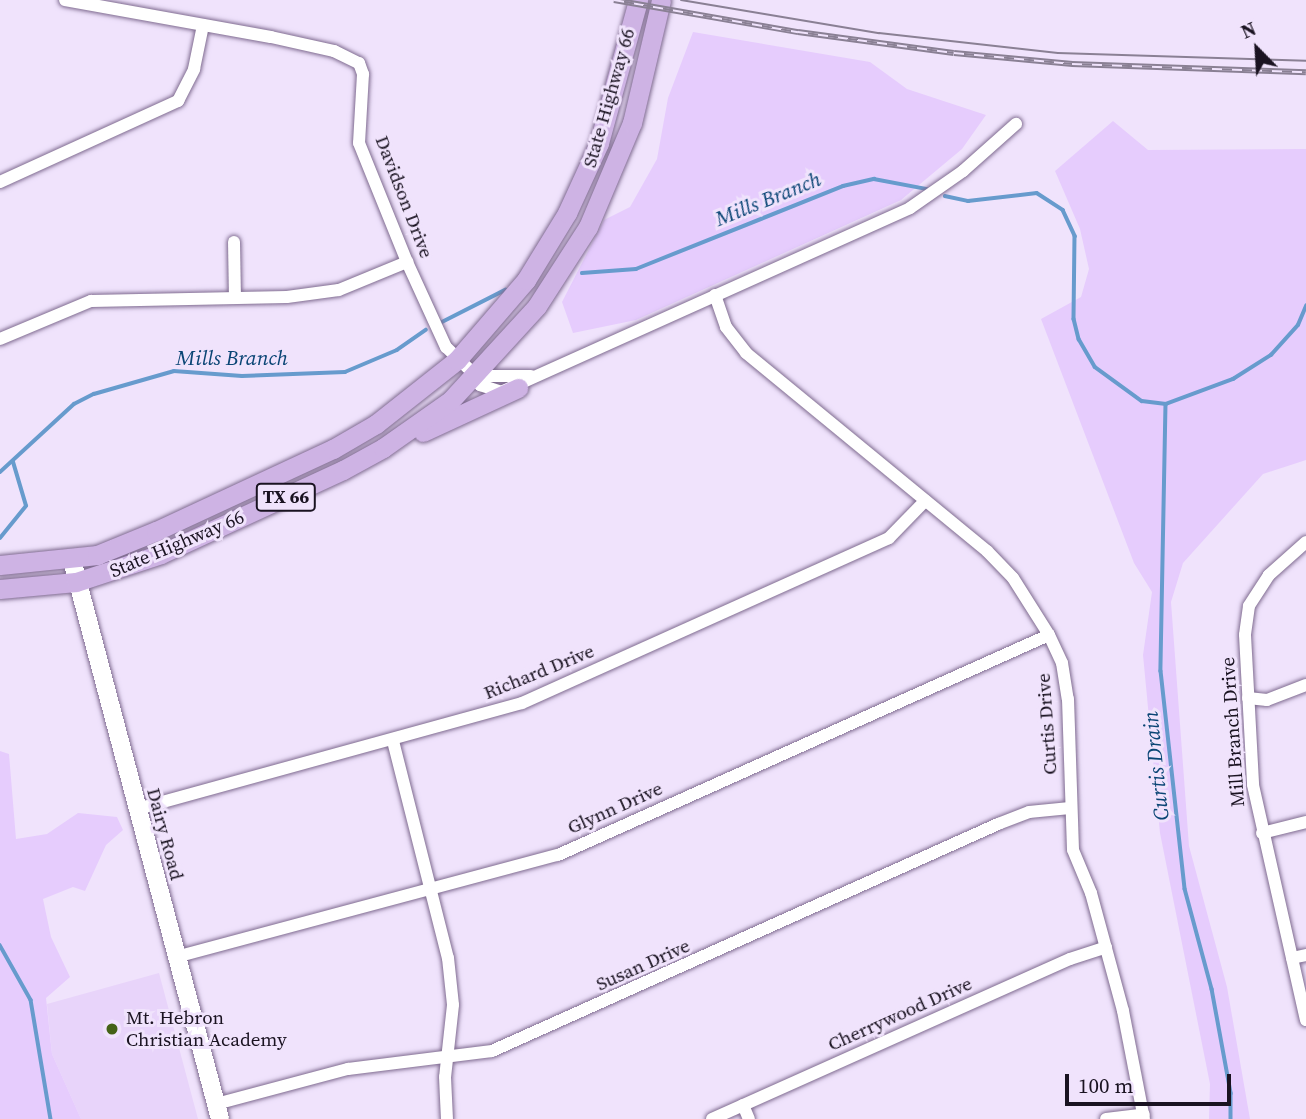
<!DOCTYPE html>
<html>
<head>
<meta charset="utf-8">
<style>
	body { margin:0 }
	#map { position:relative; width:1306px; height:1119px; overflow:hidden; background:#f0e3fc; font-family:"Source Serif 4",serif }
	div>[style] { position:absolute }
	[style*='--x'] { left:calc(var(--x)*1px); top:calc(var(--y)*1px); width:calc(var(--w)*1px); rotate:calc(var(--a)*1deg) }
	.built>* { inset:0; background:#e8d4fa }
	.green>* { inset:0; background:#e6ccfd }
	.stream>* { height:3.5px; margin:-1.75px; padding:0 1.75px; transform-origin:1.75px; border-radius:1.75px; background:#679bcd }
	.roads { filter:drop-shadow(0 0 2px #7f6b90) drop-shadow(0 0 2px #7f6b90) }
	.street>* { height:12px; margin:-6px; padding:0 6px; transform-origin:6px; border-radius:6px; background:#fff }
	.secondary>* { height:18px; margin:-9px; padding:0 9px; transform-origin:9px; border-radius:9px; background:#fff }
	.primary>* { height:19px; margin:-9.5px; padding:0 9.5px; transform-origin:9.5px; border-radius:9.5px; background:#ceb3e4 }
	.tram>* { height:2px; margin:-1px; padding:0 1px; transform-origin:1px; border-radius:1px; background:#8a8094 }
	.rail>* { height:6px; margin-top:-3px; transform-origin:0; background:repeating-linear-gradient(90deg,#f0e3fc 0 10px,#8a8094 0 20px); box-sizing:border-box; border-block:2px solid #8a8094 }
	.dots>* { width:19px; height:19px; translate:-50% -50%; box-sizing:border-box; border:4px solid #f0e3fc; border-radius:50% }
	span { translate:-50% -50%; white-space:nowrap; text-align:center; line-height:1.15; -webkit-text-stroke:6px #f0e3fc; paint-order:stroke }
	.shield-label span { padding:2px 5px; background:#f0e3fc; border:2px solid; border-radius:5px; -webkit-text-stroke-width:0 }
	.shield-label { font-size:18px; color:#1a1321; font-weight:700 }
	.street-label { font-size:19px; color:#1a1321 }
	.poi-label { font-size:19px; color:#1a1321 }
	.left { translate:0 -50%; text-align:left }
	.water-label { font-size:21px; color:#0a4575; font-style:italic }
	.north { position:absolute; left:1222px; top:14px; width:70px; height:70px; -webkit-text-stroke:5px #f0e3fc; paint-order:stroke; rotate:336deg; font-size:19px; font-weight:700; line-height:28px; text-align:center; color:#1a1321 }
	.north::after { content:''; display:block; margin:auto; width:24px; height:32px; background:#1a1321; clip-path:polygon(50% 0,100% 100%,50% 72%,0 100%) }
	.scale { position:absolute; left:1065px; top:1074px; width:166px; height:32px; box-sizing:border-box; border:4px solid #1a1321; border-top:0; padding-left:9px; font-size:21px; line-height:24px; white-space:nowrap; color:#1a1321; -webkit-text-stroke:5px #f0e3fc; paint-order:stroke }
</style>
</head>
<body>
<div id="map">
	<div class="built">
		<i style="clip-path:polygon(159px 973px,198px 1119px,81px 1119px,52px 1054px,47px 1004px)"></i>
	</div>
	<div class="green">
		<i style="clip-path:polygon(693px 32px,870px 62px,907px 89px,986px 115px,962px 149px,901px 200px,636px 320px,573px 333px,562px 302px,604px 220px,630px 207px,657px 159px,668px 98px)"></i>
		<i style="clip-path:polygon(1113px 121px,1148px 150px,1306px 149px,1306px 460px,1263px 474px,1183px 563px,1171px 602px,1189px 846px,1227px 987px,1250px 1119px,1209px 1119px,1210px 1084px,1160px 833px,1143px 655px,1152px 592px,1134px 563px,1041px 319px,1081px 297px,1089px 269px,1080px 229px,1055px 171px)"></i>
		<i style="clip-path:polygon(0 751px,9px 754px,16px 839px,47px 834px,78px 813px,117px 817px,123px 830px,106px 845px,85px 891px,73px 887px,43px 899px,51px 937px,70px 977px,46px 998px,52px 1054px,81px 1119px,0 1119px)"></i>
	</div>
	<div class="stream">
		<i style="--x:945;--y:196;--w:24;--a:12"></i>
		<i style="--x:968;--y:201;--w:69;--a:-6.6"></i>
		<i style="--x:1037;--y:193;--w:31;--a:33"></i>
		<i style="--x:1063;--y:210;--w:29;--a:65"></i>
		<i style="--x:1075;--y:236;--w:83;--a:90.7"></i>
		<i style="--x:1074;--y:319;--w:21;--a:76"></i>
		<i style="--x:1079;--y:339;--w:32;--a:60"></i>
		<i style="--x:1095;--y:367;--w:58;--a:35.9"></i>
		<i style="--x:1142;--y:401;--w:24;--a:7"></i>
		<i style="--x:1166;--y:404;--w:72;--a:-20.5"></i>
		<i style="--x:1233;--y:379;--w:45;--a:-32.3"></i>
		<i style="--x:1271;--y:355;--w:40;--a:-48"></i>
		<i style="--x:1298;--y:325;--w:21;--a:-67"></i>
		<i style="--x:582;--y:273;--w:54;--a:-4.2"></i>
		<i style="--x:636;--y:269;--w:223;--a:-21.8"></i>
		<i style="--x:843;--y:186;--w:32;--a:-13"></i>
		<i style="--x:874;--y:179;--w:54;--a:10.7"></i>
		<i style="--x:442;--y:322;--w:71;--a:-26.9"></i>
		<i style="--x:1166;--y:404;--w:267;--a:91.1"></i>
		<i style="--x:1161;--y:671;--w:219;--a:83.7"></i>
		<i style="--x:1185;--y:889;--w:104;--a:74.9"></i>
		<i style="--x:1212;--y:989;--w:106;--a:79.6"></i>
		<i style="--x:1231;--y:1093;--w:26;--a:90"></i>
		<i style="--x:0;--y:472;--w:100;--a:-42.6"></i>
		<i style="--x:74;--y:404;--w:22;--a:-27"></i>
		<i style="--x:94;--y:394;--w:83;--a:-16"></i>
		<i style="--x:174;--y:371;--w:68;--a:4.2"></i>
		<i style="--x:242;--y:376;--w:103;--a:-2.2"></i>
		<i style="--x:345;--y:372;--w:56;--a:-22.9"></i>
		<i style="--x:397;--y:350;--w:35;--a:-35"></i>
		<i style="--x:0;--y:538;--w:41;--a:-50.9"></i>
		<i style="--x:26;--y:506;--w:46;--a:-106.5"></i>
		<i style="--x:0;--y:945;--w:63;--a:60.6"></i>
		<i style="--x:31;--y:1000;--w:121;--a:80.5"></i>
	</div>
	<div class="roads">
		<div class="street">
			<i style="--x:65;--y:0;--w:209;--a:10.2"></i>
			<i style="--x:271;--y:37;--w:65;--a:12.5"></i>
			<i style="--x:334;--y:51;--w:28;--a:26"></i>
			<i style="--x:359;--y:63;--w:12;--a:70"></i>
			<i style="--x:363;--y:74;--w:69;--a:93.3"></i>
			<i style="--x:359;--y:143;--w:128;--a:68"></i>
			<i style="--x:407;--y:262;--w:94;--a:65.4"></i>
			<i style="--x:446;--y:347;--w:42;--a:44"></i>
			<i style="--x:476;--y:376;--w:10;--a:66"></i>
			<i style="--x:480;--y:385;--w:22;--a:18"></i>
			<i style="--x:501;--y:392;--w:448;--a:-24.2"></i>
			<i style="--x:910;--y:208;--w:65;--a:-34.9"></i>
			<i style="--x:963;--y:171;--w:71;--a:-41.6"></i>
			<i style="--x:0;--y:182;--w:196;--a:-24.5"></i>
			<i style="--x:178;--y:101;--w:36;--a:-63"></i>
			<i style="--x:194;--y:69;--w:45;--a:-78.4"></i>
			<i style="--x:234;--y:242;--w:56;--a:89"></i>
			<i style="--x:715;--y:295;--w:34;--a:71"></i>
			<i style="--x:726;--y:327;--w:33;--a:52"></i>
			<i style="--x:746;--y:353;--w:312;--a:39.4"></i>
			<i style="--x:987;--y:551;--w:37;--a:46"></i>
			<i style="--x:1013;--y:578;--w:67;--a:57.7"></i>
			<i style="--x:1049;--y:635;--w:31;--a:65"></i>
			<i style="--x:1062;--y:663;--w:36;--a:81"></i>
			<i style="--x:1068;--y:699;--w:151;--a:88.1"></i>
			<i style="--x:1073;--y:850;--w:47;--a:67.3"></i>
			<i style="--x:1091;--y:893;--w:122;--a:74.8"></i>
			<i style="--x:1123;--y:1011;--w:110;--a:79"></i>
			<i style="--x:0;--y:339;--w:99;--a:-22.7"></i>
			<i style="--x:91;--y:301;--w:196;--a:-1.2"></i>
			<i style="--x:287;--y:297;--w:52;--a:-7.7"></i>
			<i style="--x:339;--y:290;--w:74;--a:-22.4"></i>
			<i style="--x:476;--y:376;--w:55;--a:0"></i>
			<i style="--x:1306;--y:542;--w:50;--a:138.3"></i>
			<i style="--x:1269;--y:575;--w:37;--a:123"></i>
			<i style="--x:1249;--y:606;--w:29;--a:98"></i>
			<i style="--x:1245;--y:635;--w:150;--a:86.9"></i>
			<i style="--x:1253;--y:785;--w:241;--a:77.3"></i>
			<i style="--x:1248;--y:698;--w:19;--a:6"></i>
			<i style="--x:1267;--y:700;--w:42;--a:-21"></i>
			<i style="--x:393;--y:741;--w:224;--a:75.8"></i>
			<i style="--x:448;--y:958;--w:47;--a:83.9"></i>
			<i style="--x:453;--y:1005;--w:72;--a:96.3"></i>
			<i style="--x:445;--y:1077;--w:42;--a:87.3"></i>
			<i style="--x:137;--y:809;--w:399;--a:-15.4"></i>
			<i style="--x:522;--y:703;--w:402;--a:-24.2"></i>
			<i style="--x:889;--y:538;--w:52;--a:-45.8"></i>
			<i style="--x:1262;--y:833;--w:45;--a:-14"></i>
			<i style="--x:176;--y:957;--w:395;--a:-15"></i>
			<i style="--x:558;--y:855;--w:538;--a:-24.14"></i>
			<i style="--x:1292;--y:958;--w:14;--a:-12"></i>
			<i style="--x:216;--y:1104;--w:137;--a:-14.9"></i>
			<i style="--x:348;--y:1069;--w:145;--a:-7.1"></i>
			<i style="--x:492;--y:1051;--w:555;--a:-24.16"></i>
			<i style="--x:998;--y:824;--w:33;--a:-21"></i>
			<i style="--x:1029;--y:812;--w:41;--a:-5.6"></i>
			<i style="--x:743;--y:1105;--w:15;--a:67"></i>
			<i style="--x:712;--y:1119;--w:392;--a:-24.1"></i>
			<i style="--x:1070;--y:959;--w:38;--a:-18"></i>
			<i style="--x:1106;--y:1119;--w:38;--a:-7"></i>
		</div>
		<div class="secondary">
			<i style="--x:72;--y:560;--w:578;--a:75.17"></i>
		</div>
		<div class="primary">
			<i style="--x:423;--y:432;--w:105;--a:-24.9"></i>
			<i style="--x:0;--y:565;--w:98;--a:-5.9"></i>
			<i style="--x:97;--y:555;--w:64;--a:-22.1"></i>
			<i style="--x:156;--y:531;--w:195;--a:-24.9"></i>
			<i style="--x:333;--y:449;--w:50;--a:-30.2"></i>
			<i style="--x:376;--y:424;--w:103;--a:-38.3"></i>
			<i style="--x:457;--y:360;--w:106;--a:-49.2"></i>
			<i style="--x:526;--y:280;--w:79;--a:-58.5"></i>
			<i style="--x:567;--y:213;--w:77;--a:-65.4"></i>
			<i style="--x:599;--y:143;--w:148;--a:-74.7"></i>
			<i style="--x:0;--y:589;--w:76;--a:-5.3"></i>
			<i style="--x:76;--y:582;--w:89;--a:-18.2"></i>
			<i style="--x:161;--y:554;--w:200;--a:-24.8"></i>
			<i style="--x:343;--y:470;--w:46;--a:-28.8"></i>
			<i style="--x:383;--y:448;--w:83;--a:-35.2"></i>
			<i style="--x:451;--y:400;--w:127;--a:-47.5"></i>
			<i style="--x:537;--y:306;--w:94;--a:-57.2"></i>
			<i style="--x:588;--y:227;--w:113;--a:-67.1"></i>
			<i style="--x:632;--y:123;--w:126;--a:-76.7"></i>
		</div>
	</div>
	<div class="tram">
		<i style="--x:681;--y:0;--w:201;--a:9.5"></i>
		<i style="--x:879;--y:33;--w:180;--a:6.4"></i>
		<i style="--x:1058;--y:53;--w:248;--a:1.8"></i>
	</div>
	<div class="rail">
		<i style="--x:614;--y:0;--w:187;--a:9.9"></i>
		<i style="--x:798;--y:32;--w:157;--a:7.7"></i>
		<i style="--x:954;--y:53;--w:119;--a:5.3"></i>
		<i style="--x:1072;--y:64;--w:234;--a:2"></i>
	</div>
	<div class="dots">
		<i style="left:112px;top:1029px;background:#446216"></i>
	</div>
	<div class="shield-label">
		<span style="left:286px;top:497px">TX 66</span>
	</div>
	<div class="street-label">
		<span style="left:609px;top:98px;rotate:-74deg">State Highway 66</span>
		<span style="left:404px;top:197px;rotate:69deg">Davidson Drive</span>
		<span style="left:177px;top:544px;rotate:-23deg">State Highway 66</span>
		<span style="left:539px;top:672px;rotate:-22deg">Richard Drive</span>
		<span style="left:1047px;top:724px;rotate:-94deg">Curtis Drive</span>
		<span style="left:1233px;top:732px;rotate:-94deg">Mill Branch Drive</span>
		<span style="left:615px;top:808px;rotate:-24deg">Glynn Drive</span>
		<span style="left:165px;top:834px;rotate:75deg">Dairy Road</span>
		<span style="left:643px;top:965px;rotate:-24deg">Susan Drive</span>
		<span style="left:900px;top:1014px;rotate:-24deg">Cherrywood Drive</span>
	</div>
	<div class="poi-label">
		<span class="left" style="left:126px;top:1029px">Mt. Hebron<br>Christian Academy</span>
	</div>
	<div class="water-label">
		<span style="left:768px;top:199px;rotate:-22deg">Mills Branch</span>
		<span style="left:232px;top:358px">Mills Branch</span>
		<span style="left:1156px;top:766px;rotate:-96deg">Curtis Drain</span>
	</div>
	<div class="north">N</div>
	<div class="scale">100 m</div>
</div>
</body>
</html>
